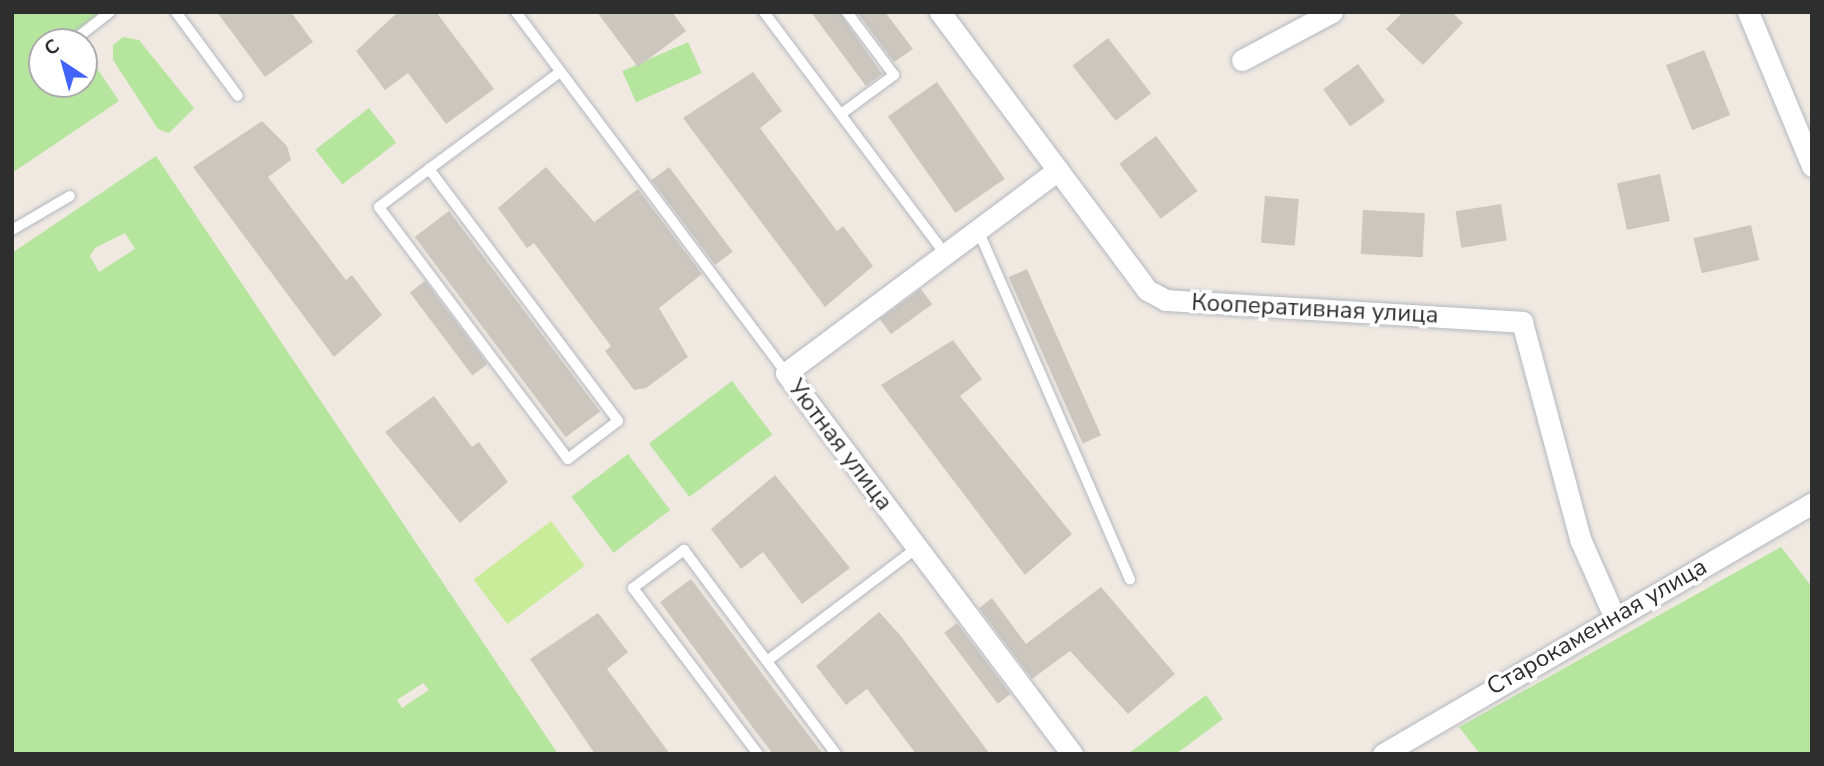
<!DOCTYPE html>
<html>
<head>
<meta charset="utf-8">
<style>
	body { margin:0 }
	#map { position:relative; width:1824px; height:766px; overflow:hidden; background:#efe9e1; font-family:"Nunito Sans",sans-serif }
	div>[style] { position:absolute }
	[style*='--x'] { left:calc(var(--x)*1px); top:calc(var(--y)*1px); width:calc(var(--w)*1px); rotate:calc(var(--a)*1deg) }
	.green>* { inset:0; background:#b6e59e; transform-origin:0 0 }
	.pitch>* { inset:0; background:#c9ec9a; transform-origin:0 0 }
	.building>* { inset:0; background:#cbc7bf; transform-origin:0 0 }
	.roads { filter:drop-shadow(0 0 2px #b4b7c1) drop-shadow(0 0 2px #b4b7c1) }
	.service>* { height:10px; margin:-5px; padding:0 5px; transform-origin:5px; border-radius:5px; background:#fff }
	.minor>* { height:21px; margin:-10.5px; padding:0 10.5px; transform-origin:10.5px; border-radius:10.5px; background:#fff }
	span { translate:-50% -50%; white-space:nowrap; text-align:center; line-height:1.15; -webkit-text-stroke:7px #fff; paint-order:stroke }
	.street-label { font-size:24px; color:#2e2e2e }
	.frame { position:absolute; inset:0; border:14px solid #2e2e2e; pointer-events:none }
	.north { position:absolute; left:28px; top:28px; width:70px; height:70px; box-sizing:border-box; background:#fff; border:2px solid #ababab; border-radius:50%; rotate:324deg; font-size:19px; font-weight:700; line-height:28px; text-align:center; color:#2e2e2e }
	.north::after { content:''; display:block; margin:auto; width:24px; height:32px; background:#4264fb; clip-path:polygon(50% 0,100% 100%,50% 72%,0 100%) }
</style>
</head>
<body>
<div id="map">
	<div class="green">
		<i style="clip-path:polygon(12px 12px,101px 12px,73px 33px,79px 42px,42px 42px,42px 84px,84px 84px,84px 49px,119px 101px,12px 173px)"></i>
		<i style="clip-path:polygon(123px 37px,139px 40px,194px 108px,169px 133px,158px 129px,113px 60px,113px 45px)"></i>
		<i style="left:688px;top:42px;width:34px;height:72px;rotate:66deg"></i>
		<i style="left:369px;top:108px;width:44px;height:68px;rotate:52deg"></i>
		<i style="clip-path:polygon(evenodd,156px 156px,558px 754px,12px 754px,12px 253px,156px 156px,125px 233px,135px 249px,99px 272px,90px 256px,95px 248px,125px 233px,156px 156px,423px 683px,429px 690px,402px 708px,397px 700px,423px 683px)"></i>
		<i style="left:732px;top:381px;width:67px;height:104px;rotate:53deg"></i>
		<i style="left:628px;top:454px;width:70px;height:71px;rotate:53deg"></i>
		<i style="clip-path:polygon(1781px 547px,1812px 587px,1812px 754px,1480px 754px,1459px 727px)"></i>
		<i style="clip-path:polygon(1206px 695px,1223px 719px,1176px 754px,1128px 754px)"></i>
	</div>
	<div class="pitch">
		<i style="left:551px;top:521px;width:56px;height:97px;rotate:53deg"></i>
	</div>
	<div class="building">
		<i style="clip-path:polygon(217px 12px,291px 12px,313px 42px,265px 77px)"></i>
		<i style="clip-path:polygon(398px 12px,436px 12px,494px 89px,446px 124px,408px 73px,385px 90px,356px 51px)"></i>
		<i style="clip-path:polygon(597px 12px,672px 12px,686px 31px,638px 67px)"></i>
		<i style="clip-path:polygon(811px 12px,839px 12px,882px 74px,866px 86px)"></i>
		<i style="clip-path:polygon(857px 12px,885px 12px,913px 49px,894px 62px)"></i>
		<i style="clip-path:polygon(1403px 12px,1452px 12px,1463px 23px,1423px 65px,1386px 29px)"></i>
		<i style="left:1108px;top:38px;width:70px;height:45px;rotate:52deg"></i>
		<i style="left:1704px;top:50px;width:70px;height:41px;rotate:68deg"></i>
		<i style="left:1358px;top:64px;width:46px;height:43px;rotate:54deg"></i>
		<i style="clip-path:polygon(753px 72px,782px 111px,760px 128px,837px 231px,843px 226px,873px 266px,825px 307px,683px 118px)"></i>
		<i style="left:937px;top:82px;width:118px;height:60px;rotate:55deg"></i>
		<i style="clip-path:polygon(262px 121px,287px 146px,291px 160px,268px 177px,346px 280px,352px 275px,382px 315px,334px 357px,193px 167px)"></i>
		<i style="left:1156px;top:136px;width:69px;height:46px;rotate:53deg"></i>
		<i style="clip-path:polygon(546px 167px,594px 222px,638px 189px,702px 274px,659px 308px,688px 357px,646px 388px,634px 390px,605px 351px,611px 346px,534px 243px,527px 248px,498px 208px)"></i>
		<i style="left:669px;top:167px;width:106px;height:22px;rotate:53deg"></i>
		<i style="left:1660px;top:174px;width:48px;height:44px;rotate:78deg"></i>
		<i style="left:1265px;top:196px;width:34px;height:47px;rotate:5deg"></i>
		<i style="left:1501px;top:204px;width:37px;height:46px;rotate:81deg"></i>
		<i style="left:1363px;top:210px;width:62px;height:44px;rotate:3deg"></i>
		<i style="left:449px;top:211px;width:251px;height:43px;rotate:53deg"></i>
		<i style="left:1751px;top:225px;width:36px;height:59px;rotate:77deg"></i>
		<i style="left:1027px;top:269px;width:182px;height:20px;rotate:66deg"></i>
		<i style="left:425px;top:281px;width:104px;height:19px;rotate:53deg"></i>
		<i style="left:921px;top:289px;width:19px;height:51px;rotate:54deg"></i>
		<i style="clip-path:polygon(953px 340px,982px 379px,960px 396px,1072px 534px,1025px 575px,881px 385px)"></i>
		<i style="clip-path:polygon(434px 396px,472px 447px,479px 442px,508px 482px,460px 523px,385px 432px)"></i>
		<i style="clip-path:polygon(775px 475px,850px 568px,802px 604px,763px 552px,741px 569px,711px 529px)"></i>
		<i style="clip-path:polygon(691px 579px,778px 695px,823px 754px,773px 754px,750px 724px,660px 602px)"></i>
		<i style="clip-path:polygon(1101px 587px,1175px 674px,1128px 714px,1070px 651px,1032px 679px,979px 608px,992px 598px,1026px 644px)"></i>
		<i style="clip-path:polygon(879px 612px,900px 635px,990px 754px,916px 754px,867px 689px,846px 705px,816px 666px)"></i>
		<i style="clip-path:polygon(598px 613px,628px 652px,607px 669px,670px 754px,595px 754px,530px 659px)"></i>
		<i style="left:957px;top:623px;width:89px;height:16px;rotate:53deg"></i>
	</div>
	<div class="roads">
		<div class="service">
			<i style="--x:176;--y:12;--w:104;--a:53.6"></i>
			<i style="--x:516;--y:12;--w:451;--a:53.2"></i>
			<i style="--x:764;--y:12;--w:302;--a:53.2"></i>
			<i style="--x:78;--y:37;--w:41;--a:-38"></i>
			<i style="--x:841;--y:114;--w:66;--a:-36.3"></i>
			<i style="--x:894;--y:75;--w:79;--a:-126.7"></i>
			<i style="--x:429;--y:169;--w:315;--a:53.1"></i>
			<i style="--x:618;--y:421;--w:63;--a:142.8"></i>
			<i style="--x:568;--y:459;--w:315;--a:-126.9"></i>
			<i style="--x:379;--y:207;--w:63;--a:-37.2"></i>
			<i style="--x:429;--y:169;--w:163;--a:-36.5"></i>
			<i style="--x:12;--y:230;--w:67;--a:-30.4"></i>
			<i style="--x:978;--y:230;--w:381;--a:66.5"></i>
			<i style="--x:767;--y:661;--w:188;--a:-37"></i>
			<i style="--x:758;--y:754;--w:208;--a:-127"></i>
			<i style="--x:633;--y:588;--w:64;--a:-36.7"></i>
			<i style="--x:684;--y:550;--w:254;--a:53.3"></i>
		</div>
		<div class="minor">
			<i style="--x:940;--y:12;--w:347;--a:53.3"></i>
			<i style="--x:1147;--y:290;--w:21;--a:28"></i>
			<i style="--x:1166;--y:300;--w:357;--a:3.5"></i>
			<i style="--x:1522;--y:322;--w:225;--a:75"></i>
			<i style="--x:1580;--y:539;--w:84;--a:66.2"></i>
			<i style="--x:1748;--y:12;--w:167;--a:67.4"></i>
			<i style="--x:1242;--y:60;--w:102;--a:-28.1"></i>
			<i style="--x:1058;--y:170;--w:339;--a:143.3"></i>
			<i style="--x:786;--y:373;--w:476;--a:53.1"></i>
			<i style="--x:1383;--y:754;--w:497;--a:-30.3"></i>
		</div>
	</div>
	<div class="street-label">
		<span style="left:1315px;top:309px;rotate:3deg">Кооперативная улица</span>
		<span style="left:840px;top:445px;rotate:53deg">Уютная улица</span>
		<span style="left:1597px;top:627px;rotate:-30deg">Старокаменная улица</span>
	</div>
	<div class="frame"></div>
	<div class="north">С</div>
</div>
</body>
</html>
